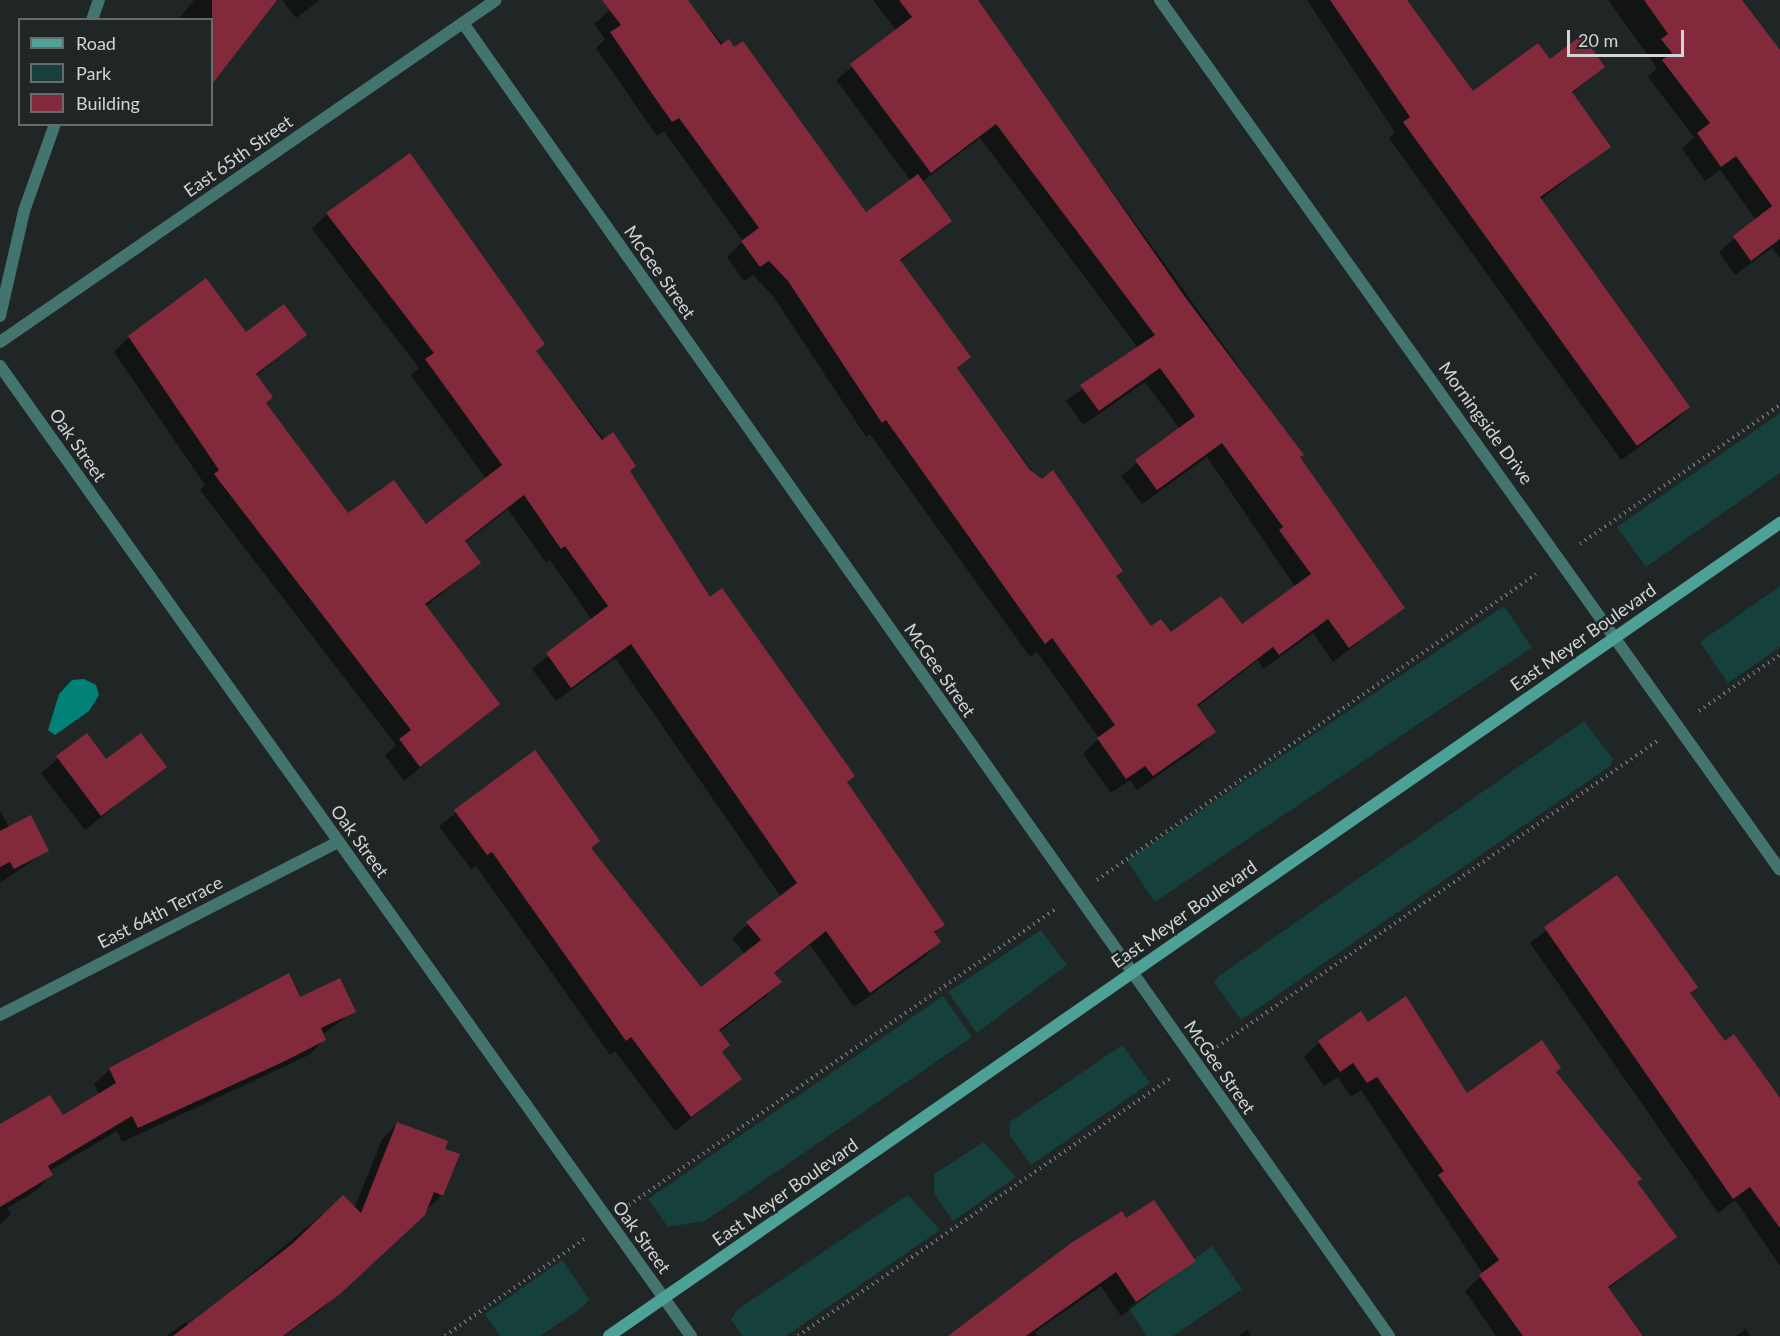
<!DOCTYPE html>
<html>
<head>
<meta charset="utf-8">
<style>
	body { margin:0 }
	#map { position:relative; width:1780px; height:1336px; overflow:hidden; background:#202625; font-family:Lato,sans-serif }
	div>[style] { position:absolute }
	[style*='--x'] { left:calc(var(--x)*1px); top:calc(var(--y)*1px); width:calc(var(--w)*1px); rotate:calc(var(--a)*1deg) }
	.green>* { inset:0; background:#15403b; transform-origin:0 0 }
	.water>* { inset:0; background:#008277 }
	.shadow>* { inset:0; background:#0007 }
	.building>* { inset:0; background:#822a3c }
	.path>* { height:4px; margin-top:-2px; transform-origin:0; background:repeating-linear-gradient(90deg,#6d7271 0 1.5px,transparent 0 6px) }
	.minor>* { height:12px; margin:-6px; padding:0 6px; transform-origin:6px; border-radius:6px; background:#43746d }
	.secondary>* { height:12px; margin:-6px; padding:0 6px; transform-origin:6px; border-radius:6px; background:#4ea196 }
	span { translate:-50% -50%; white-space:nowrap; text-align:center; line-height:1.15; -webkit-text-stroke:5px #202625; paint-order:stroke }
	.street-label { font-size:18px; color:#d2d5d5 }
	.legend { position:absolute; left:18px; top:18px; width:195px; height:108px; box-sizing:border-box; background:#202625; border:2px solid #676c6b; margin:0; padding:8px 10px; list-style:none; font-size:18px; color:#d2d5d5 }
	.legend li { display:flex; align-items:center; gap:12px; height:30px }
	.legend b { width:30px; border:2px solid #676c6b }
	.scale { position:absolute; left:1567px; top:30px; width:117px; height:27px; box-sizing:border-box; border:3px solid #d2d5d5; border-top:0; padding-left:8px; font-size:18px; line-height:21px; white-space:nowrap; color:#d2d5d5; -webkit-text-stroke:4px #202625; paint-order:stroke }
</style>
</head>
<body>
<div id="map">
	<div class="green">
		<i style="clip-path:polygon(1780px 413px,1780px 473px,1646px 567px,1617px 527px)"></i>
		<i style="clip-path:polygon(1780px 586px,1780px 647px,1728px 683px,1700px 642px)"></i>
		<i style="left:1504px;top:606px;width:50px;height:455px;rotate:56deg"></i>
		<i style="clip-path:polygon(1584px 721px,1613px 759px,1610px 766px,1241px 1020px,1214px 982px,1219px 976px)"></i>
		<i style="clip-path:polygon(1041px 930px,1067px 965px,977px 1033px,948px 992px)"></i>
		<i style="clip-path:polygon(943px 996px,972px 1037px,705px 1221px,668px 1227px,648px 1199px)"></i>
		<i style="clip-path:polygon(1122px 1045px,1150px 1083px,1031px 1165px,1010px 1136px,1010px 1122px)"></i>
		<i style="clip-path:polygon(984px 1142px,1016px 1177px,953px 1221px,934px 1193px,934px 1174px)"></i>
		<i style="clip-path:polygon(908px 1195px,940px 1230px,786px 1336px,742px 1336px,731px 1319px,738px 1309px)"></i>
		<i style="clip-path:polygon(1212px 1246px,1242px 1289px,1173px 1336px,1147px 1336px,1128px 1307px)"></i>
		<i style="clip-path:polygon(562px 1260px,589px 1299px,584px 1306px,540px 1336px,500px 1336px,485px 1314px)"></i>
	</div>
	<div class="water">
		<i style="clip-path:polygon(84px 679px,96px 685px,99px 695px,89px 711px,55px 735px,48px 730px,59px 694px,72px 680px)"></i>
	</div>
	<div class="shadow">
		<i style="clip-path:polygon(194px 0,275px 0,212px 77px,212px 20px,178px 20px)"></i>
		<i style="clip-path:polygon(282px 0,320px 0,296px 18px)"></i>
		<i style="clip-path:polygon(evenodd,621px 0,686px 0,866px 214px,911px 181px,836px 80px,896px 30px,873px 0,974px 0,1302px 454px,1299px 458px,1403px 608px,1333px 662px,1313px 633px,1263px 669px,1258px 660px,1197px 707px,1214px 732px,1199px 747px,1137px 790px,1130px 780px,1111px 793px,1083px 754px,1099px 738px,1037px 652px,1030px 657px,870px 434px,866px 437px,773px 296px,753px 275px,744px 281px,727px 257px,743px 241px,664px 131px,657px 136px,596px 48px,605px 39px,594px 24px,621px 0,980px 138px,1138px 348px,1066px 401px,1083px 425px,1145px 382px,1180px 429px,1121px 476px,1142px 504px,1207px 457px,1296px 588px,1242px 627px,1170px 634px,1151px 628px,956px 370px,969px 357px,900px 262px,950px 221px,922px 182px,980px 138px)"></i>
		<i style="clip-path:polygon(1307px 0,1405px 0,1472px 93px,1549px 61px,1603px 67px,1572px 94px,1609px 147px,1540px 200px,1689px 407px,1674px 422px,1621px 460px,1389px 138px,1395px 132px)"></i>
		<i style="clip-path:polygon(1608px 0,1737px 0,1780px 60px,1780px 258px,1772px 248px,1735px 275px,1719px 252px,1756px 220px,1720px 170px,1705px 181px,1682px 149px,1694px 137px,1648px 77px,1657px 68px)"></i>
		<i style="clip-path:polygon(327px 214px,543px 344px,535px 352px,629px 471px,709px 599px,853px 776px,846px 784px,943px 924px,934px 934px,939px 942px,924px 957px,854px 1007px,810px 945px,774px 974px,780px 982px,765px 997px,719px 1032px,721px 1053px,740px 1079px,675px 1131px,615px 1051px,610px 1055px,476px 866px,471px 869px,439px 826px,535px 752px,590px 849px,700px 989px,745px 954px,732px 938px,781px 897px,615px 658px,556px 701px,532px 669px,592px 620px,550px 560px,546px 563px,508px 509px,465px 543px,479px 563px,425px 607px,498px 704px,404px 781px,385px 755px,396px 745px,200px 490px,205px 485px,114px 352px,129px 337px,305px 335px,256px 376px,265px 404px,348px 515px,426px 526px,486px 479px,411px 375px,419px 368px,312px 229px)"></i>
		<i style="clip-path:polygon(86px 735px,106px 761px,165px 767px,85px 830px,41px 773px)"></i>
		<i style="clip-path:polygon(0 810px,9px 827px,48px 850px,0 883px)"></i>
		<i style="clip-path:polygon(1617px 877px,1688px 994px,1724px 1043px,1780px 1101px,1780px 1266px,1735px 1200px,1718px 1213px,1530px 943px)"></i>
		<i style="clip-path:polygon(288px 975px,300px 999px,354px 1011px,322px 1035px,324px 1040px,309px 1055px,122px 1142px,117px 1131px,49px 1171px,51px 1175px,36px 1191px,7px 1208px,11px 1214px,0 1225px,0 1126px,62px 1117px,99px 1095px,94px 1084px,110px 1069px)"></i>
		<i style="clip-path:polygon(1367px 1024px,1467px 1095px,1555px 1072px,1675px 1236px,1608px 1289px,1644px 1336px,1496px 1336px,1465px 1291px,1483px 1274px,1361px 1090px,1351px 1097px,1338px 1077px,1324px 1086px,1304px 1057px,1319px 1043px)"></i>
		<i style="clip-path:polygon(397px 1124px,442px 1195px,322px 1309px,284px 1336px,166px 1336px,186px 1322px,189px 1326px,343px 1197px,354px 1209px,382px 1139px)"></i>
		<i style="clip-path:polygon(1126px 1220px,1194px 1261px,1121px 1316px,1101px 1286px,1035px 1332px,1037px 1336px,949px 1336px)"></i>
		<i style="clip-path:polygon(1746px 1329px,1750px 1336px,1736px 1336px)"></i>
		<i style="clip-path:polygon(1247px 1330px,1251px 1336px,1239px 1336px)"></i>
	</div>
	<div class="building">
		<i style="clip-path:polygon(212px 0,277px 0,212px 84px)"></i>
		<i style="clip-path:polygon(602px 0,688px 0,721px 45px,729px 39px,734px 47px,743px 41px,866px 212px,918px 174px,952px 221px,900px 260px,971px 357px,957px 368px,1030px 470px,1042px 479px,1053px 470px,1123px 571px,1116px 576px,1151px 626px,1161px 619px,1171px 632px,1221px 596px,1242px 624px,1311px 574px,1279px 530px,1283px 527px,1222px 443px,1157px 490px,1135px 460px,1195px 416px,1160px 368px,1099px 411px,1080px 385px,1155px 335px,996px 124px,931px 173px,850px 64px,912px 17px,899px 0,978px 0,1185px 297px,1304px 455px,1300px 457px,1405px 608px,1349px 648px,1328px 619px,1279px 655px,1273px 647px,1197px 705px,1216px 732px,1153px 776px,1145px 766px,1126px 779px,1097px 738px,1115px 725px,1052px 638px,1045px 644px,886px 420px,882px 423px,788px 281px,769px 261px,760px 267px,741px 241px,759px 228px,679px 118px,672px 122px,653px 95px,610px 32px,621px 25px)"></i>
		<i style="clip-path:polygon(1330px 0,1407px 0,1473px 91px,1538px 43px,1550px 59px,1582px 35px,1605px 67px,1572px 92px,1611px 147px,1540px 197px,1690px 407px,1637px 446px,1403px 122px,1410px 117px)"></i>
		<i style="clip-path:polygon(1644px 0,1742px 0,1780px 50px,1780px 239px,1751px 261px,1733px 236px,1772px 206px,1736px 156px,1721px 167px,1697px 133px,1710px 123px,1662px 60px,1672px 53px,1661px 39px,1668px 34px)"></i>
		<i style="clip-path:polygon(410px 153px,545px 344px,536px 351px,602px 440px,613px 432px,636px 466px,630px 471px,710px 597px,722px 588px,855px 776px,847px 782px,945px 925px,934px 932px,941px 942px,870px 993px,826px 931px,774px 973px,782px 982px,719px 1030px,730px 1045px,722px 1052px,742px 1079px,691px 1117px,631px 1037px,626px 1041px,492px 852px,487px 855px,454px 810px,535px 750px,600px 841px,591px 848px,701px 987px,761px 940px,746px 922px,797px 883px,631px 644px,571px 688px,546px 653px,608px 606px,565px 546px,561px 549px,524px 495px,465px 541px,481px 563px,425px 604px,500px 704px,420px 767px,399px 739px,411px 730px,214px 474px,219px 470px,128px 336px,206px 278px,246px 332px,284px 304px,307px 335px,256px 374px,273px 397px,266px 403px,348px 513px,394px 480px,426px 524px,502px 465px,425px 359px,434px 353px,326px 213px)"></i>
		<i style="clip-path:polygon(87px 733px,106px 759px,141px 733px,167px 767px,101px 816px,56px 756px)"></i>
		<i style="clip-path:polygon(31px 815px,49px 851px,14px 869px,10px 862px,0 867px,0 831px)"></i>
		<i style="clip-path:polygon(1617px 875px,1698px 987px,1690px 993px,1725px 1041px,1734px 1034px,1780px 1098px,1780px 1228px,1750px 1187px,1733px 1199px,1544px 927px)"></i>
		<i style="clip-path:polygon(289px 973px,300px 997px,340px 978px,356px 1012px,321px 1028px,326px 1040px,285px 1061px,138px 1128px,132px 1116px,48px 1166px,53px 1175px,0 1207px,0 1124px,50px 1095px,63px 1115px,116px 1083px,109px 1068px)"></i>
		<i style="clip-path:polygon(1406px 996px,1467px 1093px,1542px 1040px,1561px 1068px,1556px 1072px,1642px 1179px,1637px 1182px,1677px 1237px,1608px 1287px,1643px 1336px,1523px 1336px,1479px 1275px,1499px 1260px,1438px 1175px,1444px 1171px,1377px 1077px,1367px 1083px,1353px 1063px,1340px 1072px,1318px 1041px,1361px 1011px,1368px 1022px)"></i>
		<i style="clip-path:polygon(397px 1122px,448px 1141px,445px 1149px,460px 1154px,443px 1196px,434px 1192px,425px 1215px,340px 1294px,283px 1336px,173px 1336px,292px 1244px,343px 1195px,361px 1213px)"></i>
		<i style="clip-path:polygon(1154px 1200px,1196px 1261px,1136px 1302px,1116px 1272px,1026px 1336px,948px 1336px,1071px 1243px,1122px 1211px,1126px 1218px)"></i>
	</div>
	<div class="path">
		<i style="--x:1580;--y:544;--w:244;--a:-34.8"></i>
		<i style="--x:1699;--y:711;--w:98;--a:-34.7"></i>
		<i style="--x:1097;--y:880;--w:535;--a:-34.88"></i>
		<i style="--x:1217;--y:1047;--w:536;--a:-34.82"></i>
		<i style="--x:629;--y:1205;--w:521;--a:-34.76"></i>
		<i style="--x:445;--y:1336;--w:173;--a:-34.9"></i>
		<i style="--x:798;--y:1336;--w:456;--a:-34.7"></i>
	</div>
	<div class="minor">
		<i style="--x:1160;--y:0;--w:1068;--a:54.52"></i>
		<i style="--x:92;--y:20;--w:21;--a:-71"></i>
		<i style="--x:463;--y:23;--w:1607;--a:54.81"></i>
		<i style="--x:0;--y:316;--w:108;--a:-77.1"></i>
		<i style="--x:24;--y:211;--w:92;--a:-70.4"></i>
		<i style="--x:0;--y:342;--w:602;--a:-34.59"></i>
		<i style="--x:0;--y:366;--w:1191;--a:54.54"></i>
		<i style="--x:0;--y:1015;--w:380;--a:-27.1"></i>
	</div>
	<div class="secondary">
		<i style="--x:609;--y:1336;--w:1426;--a:-34.77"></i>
	</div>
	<div class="street-label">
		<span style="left:238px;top:156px;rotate:-35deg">East 65th Street</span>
		<span style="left:660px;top:272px;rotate:55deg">McGee Street</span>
		<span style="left:1486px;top:423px;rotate:54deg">Morningside Drive</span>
		<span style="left:78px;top:445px;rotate:55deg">Oak Street</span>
		<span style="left:1583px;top:637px;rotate:-35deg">East Meyer Boulevard</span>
		<span style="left:940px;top:670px;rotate:55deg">McGee Street</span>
		<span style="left:360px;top:841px;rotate:54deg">Oak Street</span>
		<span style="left:160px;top:912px;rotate:-27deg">East 64th Terrace</span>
		<span style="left:1184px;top:914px;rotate:-35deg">East Meyer Boulevard</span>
		<span style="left:1220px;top:1067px;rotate:55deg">McGee Street</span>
		<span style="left:785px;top:1192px;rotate:-35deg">East Meyer Boulevard</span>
		<span style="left:642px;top:1237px;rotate:54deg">Oak Street</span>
	</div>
	<ul class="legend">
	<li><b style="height:8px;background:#4ea196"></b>Road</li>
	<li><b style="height:16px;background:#15403b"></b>Park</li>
	<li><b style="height:16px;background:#822a3c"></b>Building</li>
	</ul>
	<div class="scale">20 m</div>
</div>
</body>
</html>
